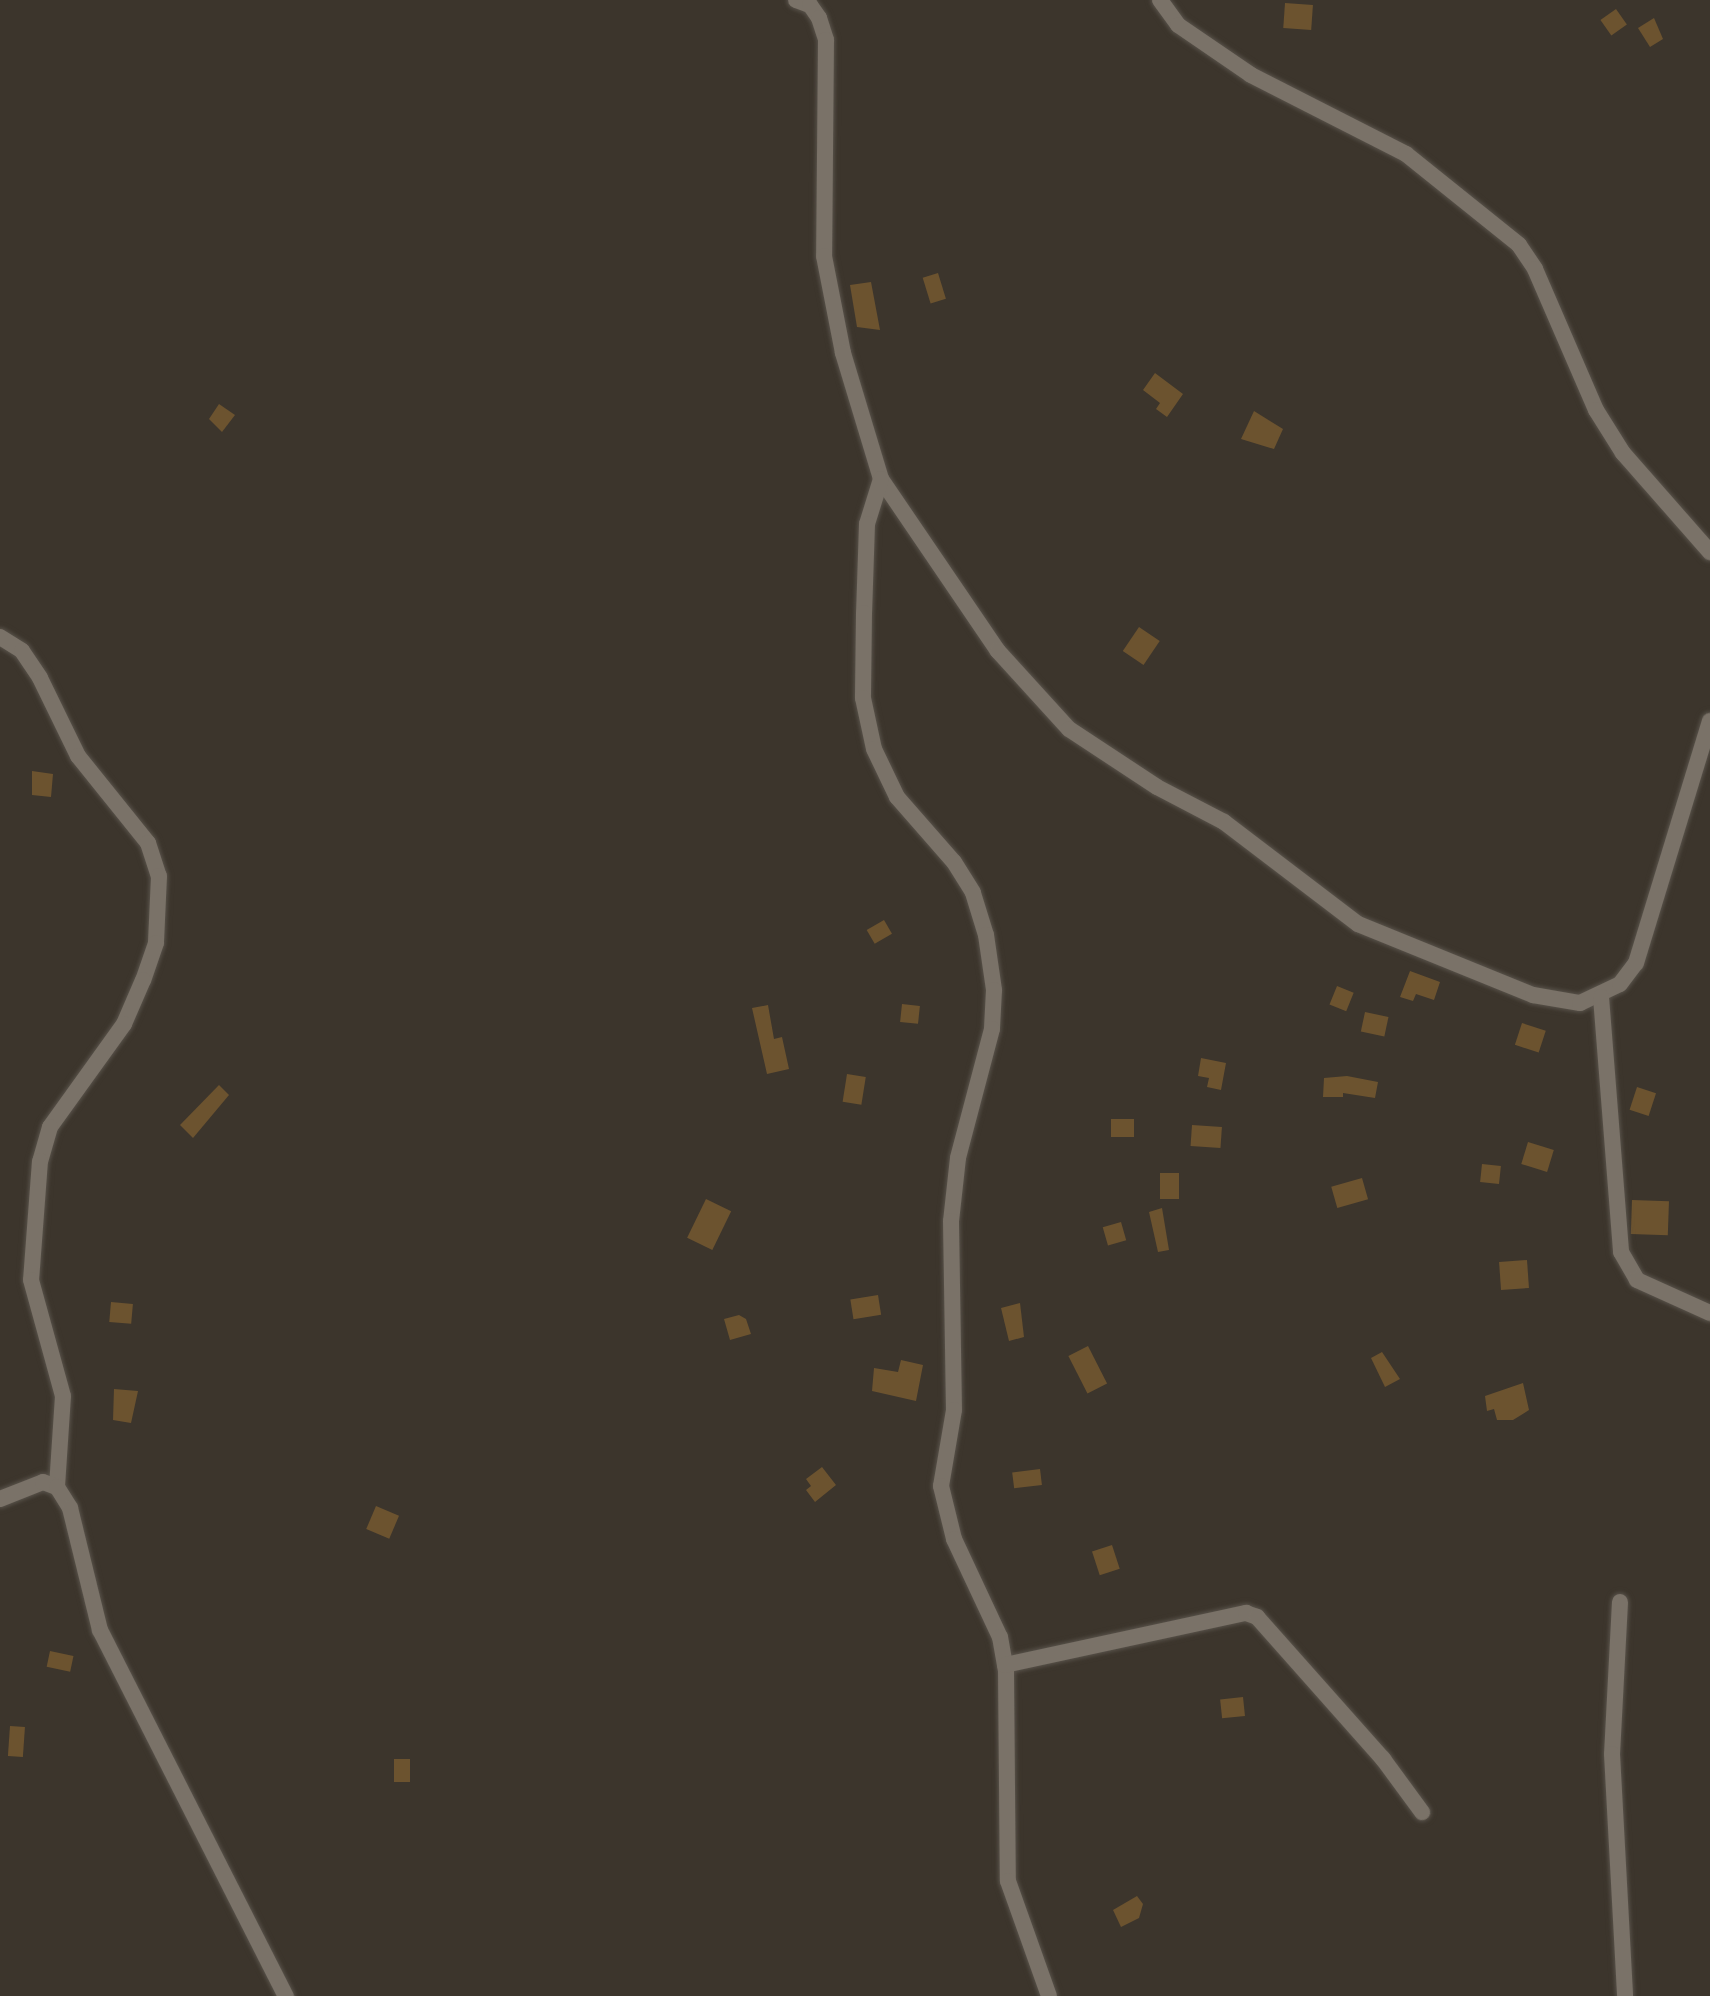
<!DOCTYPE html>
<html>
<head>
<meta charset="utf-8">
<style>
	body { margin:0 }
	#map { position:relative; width:1710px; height:1996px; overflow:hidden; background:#3c352c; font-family:"Crimson Pro",serif }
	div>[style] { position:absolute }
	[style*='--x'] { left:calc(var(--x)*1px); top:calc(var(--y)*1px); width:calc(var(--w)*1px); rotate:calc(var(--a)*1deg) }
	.building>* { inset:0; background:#6c532f; transform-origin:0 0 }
	.roads { filter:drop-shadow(0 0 2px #58524a) drop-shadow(0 0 2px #58524a) }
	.street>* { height:16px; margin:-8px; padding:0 8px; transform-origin:8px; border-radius:8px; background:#7a7268 }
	span { translate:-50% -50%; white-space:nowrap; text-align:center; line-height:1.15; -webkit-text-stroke:6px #322b22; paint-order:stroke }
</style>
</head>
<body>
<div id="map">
	<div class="building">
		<i style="left:1285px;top:3px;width:28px;height:25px;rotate:4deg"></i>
		<i style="left:1616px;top:9px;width:19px;height:19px;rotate:55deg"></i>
		<i style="clip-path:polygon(1654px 18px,1663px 39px,1650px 47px,1638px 28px)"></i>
		<i style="left:938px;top:273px;width:27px;height:16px;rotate:73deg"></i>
		<i style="clip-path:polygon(871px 282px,880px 330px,857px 327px,850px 285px)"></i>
		<i style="clip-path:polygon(1155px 373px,1183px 394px,1167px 417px,1156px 409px,1160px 403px,1143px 390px)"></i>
		<i style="clip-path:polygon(219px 404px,235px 415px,222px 432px,209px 419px)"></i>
		<i style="clip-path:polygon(1254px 411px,1283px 429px,1274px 449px,1241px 439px)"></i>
		<i style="left:1139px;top:627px;width:25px;height:29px;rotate:34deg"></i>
		<i style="clip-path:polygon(32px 771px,53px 774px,51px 797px,32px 795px)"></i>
		<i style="left:884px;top:920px;width:16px;height:20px;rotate:60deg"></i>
		<i style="clip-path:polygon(1410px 971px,1440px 982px,1434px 1000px,1416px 994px,1413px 1001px,1400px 997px)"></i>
		<i style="left:1337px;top:986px;width:18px;height:20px;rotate:22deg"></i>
		<i style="left:902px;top:1004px;width:18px;height:18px;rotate:6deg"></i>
		<i style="clip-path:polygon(768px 1005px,774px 1039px,782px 1037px,789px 1069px,767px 1074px,752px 1008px)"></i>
		<i style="left:1365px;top:1012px;width:24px;height:20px;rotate:12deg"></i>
		<i style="left:1522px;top:1023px;width:25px;height:23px;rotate:18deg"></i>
		<i style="clip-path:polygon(1201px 1058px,1226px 1063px,1221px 1090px,1207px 1087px,1209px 1078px,1198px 1076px)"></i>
		<i style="left:847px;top:1074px;width:19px;height:28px;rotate:9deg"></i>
		<i style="clip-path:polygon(1347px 1076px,1378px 1082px,1375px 1098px,1343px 1093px,1343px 1097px,1323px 1097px,1324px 1078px)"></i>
		<i style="clip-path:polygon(219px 1085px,229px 1095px,193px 1138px,180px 1125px)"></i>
		<i style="left:1637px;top:1087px;width:20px;height:24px;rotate:18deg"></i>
		<i style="left:1134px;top:1119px;width:18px;height:23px;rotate:90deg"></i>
		<i style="left:1192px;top:1125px;width:30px;height:21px;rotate:4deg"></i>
		<i style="left:1528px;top:1142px;width:27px;height:23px;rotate:17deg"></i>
		<i style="left:1482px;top:1164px;width:19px;height:18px;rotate:6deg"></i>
		<i style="left:1160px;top:1173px;width:19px;height:26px"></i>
		<i style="left:1362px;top:1178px;width:22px;height:32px;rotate:74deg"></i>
		<i style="left:706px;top:1199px;width:28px;height:43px;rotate:26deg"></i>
		<i style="left:1632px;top:1200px;width:37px;height:34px;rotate:2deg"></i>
		<i style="clip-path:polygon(1162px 1208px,1169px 1250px,1158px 1252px,1149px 1212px)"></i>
		<i style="left:1121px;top:1222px;width:19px;height:19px;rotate:74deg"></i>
		<i style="left:1527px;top:1260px;width:28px;height:28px;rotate:86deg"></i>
		<i style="left:878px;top:1295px;width:20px;height:28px;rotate:81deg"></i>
		<i style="left:111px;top:1302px;width:22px;height:20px;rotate:5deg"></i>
		<i style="clip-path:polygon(1020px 1303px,1024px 1337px,1009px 1341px,1001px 1308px)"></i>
		<i style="clip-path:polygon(739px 1315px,746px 1319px,751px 1334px,730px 1340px,724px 1319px)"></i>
		<i style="left:1088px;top:1346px;width:42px;height:22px;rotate:63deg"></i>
		<i style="clip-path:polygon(1382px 1352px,1400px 1379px,1385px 1387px,1371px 1358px)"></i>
		<i style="clip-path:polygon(901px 1360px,923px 1365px,916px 1401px,872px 1391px,874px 1368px,898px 1372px)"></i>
		<i style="clip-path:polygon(1523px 1383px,1529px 1410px,1513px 1420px,1497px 1420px,1494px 1409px,1487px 1411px,1485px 1396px)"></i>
		<i style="clip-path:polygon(114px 1389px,138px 1391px,131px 1423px,113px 1420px)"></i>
		<i style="clip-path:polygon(822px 1467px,836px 1485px,815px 1502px,806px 1490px,811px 1486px,806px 1479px)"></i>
		<i style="left:1040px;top:1469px;width:16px;height:28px;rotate:83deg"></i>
		<i style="left:376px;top:1506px;width:25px;height:25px;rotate:23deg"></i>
		<i style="left:1112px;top:1545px;width:25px;height:21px;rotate:72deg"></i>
		<i style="left:50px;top:1651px;width:24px;height:16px;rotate:12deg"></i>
		<i style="left:1243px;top:1697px;width:19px;height:23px;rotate:84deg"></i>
		<i style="left:10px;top:1726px;width:15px;height:30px;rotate:4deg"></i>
		<i style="left:394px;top:1759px;width:16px;height:23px"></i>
		<i style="clip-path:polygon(1137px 1896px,1143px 1904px,1139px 1918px,1121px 1927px,1113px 1910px)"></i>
	</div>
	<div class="roads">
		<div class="street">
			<i style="--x:796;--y:0;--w:15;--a:20"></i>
			<i style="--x:810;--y:5;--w:16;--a:55"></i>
			<i style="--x:819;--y:18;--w:23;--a:72"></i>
			<i style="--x:826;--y:40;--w:216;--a:90.5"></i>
			<i style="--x:824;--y:256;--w:99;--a:78.9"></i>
			<i style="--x:843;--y:353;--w:132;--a:73.2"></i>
			<i style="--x:881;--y:479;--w:208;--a:55.8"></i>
			<i style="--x:998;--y:651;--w:105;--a:47.7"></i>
			<i style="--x:1069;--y:729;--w:105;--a:33.4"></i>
			<i style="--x:1157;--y:787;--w:76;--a:27.6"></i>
			<i style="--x:1224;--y:822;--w:168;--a:37.3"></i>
			<i style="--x:1358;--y:924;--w:189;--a:22.1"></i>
			<i style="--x:1533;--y:995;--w:48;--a:9.7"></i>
			<i style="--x:1580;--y:1003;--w:44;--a:-25.4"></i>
			<i style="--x:1620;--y:984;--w:26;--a:-53"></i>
			<i style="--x:1636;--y:963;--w:253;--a:-73"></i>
			<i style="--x:1160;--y:0;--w:31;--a:54"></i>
			<i style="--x:1178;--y:25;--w:88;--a:34.4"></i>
			<i style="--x:1251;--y:75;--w:174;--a:27"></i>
			<i style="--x:1406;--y:154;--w:145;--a:38.8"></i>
			<i style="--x:1519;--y:245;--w:29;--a:56"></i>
			<i style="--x:1535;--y:269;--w:154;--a:66.6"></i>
			<i style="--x:1596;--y:410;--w:51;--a:57.9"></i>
			<i style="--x:1623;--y:453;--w:132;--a:48.7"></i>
			<i style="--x:881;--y:479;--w:47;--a:107.3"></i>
			<i style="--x:867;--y:524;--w:89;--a:91.9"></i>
			<i style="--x:864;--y:613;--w:85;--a:90.7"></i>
			<i style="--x:863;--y:698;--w:52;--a:77.8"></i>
			<i style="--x:874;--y:749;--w:53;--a:64.4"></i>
			<i style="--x:897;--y:797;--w:86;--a:48.8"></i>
			<i style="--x:954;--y:862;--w:36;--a:58"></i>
			<i style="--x:973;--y:893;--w:44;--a:72.8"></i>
			<i style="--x:986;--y:935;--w:56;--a:81.7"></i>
			<i style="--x:994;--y:990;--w:39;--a:93"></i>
			<i style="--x:992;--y:1029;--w:133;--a:104.8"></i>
			<i style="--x:958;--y:1158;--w:63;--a:96.3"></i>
			<i style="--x:951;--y:1221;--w:189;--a:89.1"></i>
			<i style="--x:954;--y:1410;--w:77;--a:99.7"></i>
			<i style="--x:941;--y:1486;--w:55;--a:76.2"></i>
			<i style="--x:954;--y:1539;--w:108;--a:64.9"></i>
			<i style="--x:1000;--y:1637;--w:35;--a:80"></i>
			<i style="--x:1006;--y:1671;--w:210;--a:89.5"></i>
			<i style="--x:1008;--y:1881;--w:122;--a:70.4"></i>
			<i style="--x:0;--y:637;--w:26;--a:32"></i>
			<i style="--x:22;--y:651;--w:32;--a:56"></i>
			<i style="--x:40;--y:678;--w:87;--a:64"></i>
			<i style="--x:78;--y:756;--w:112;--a:51.2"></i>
			<i style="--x:148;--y:843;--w:35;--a:72"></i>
			<i style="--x:159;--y:876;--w:67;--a:92.6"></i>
			<i style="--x:156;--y:943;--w:39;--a:109"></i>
			<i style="--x:143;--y:980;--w:48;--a:113.4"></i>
			<i style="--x:124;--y:1024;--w:127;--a:125.7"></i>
			<i style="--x:50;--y:1127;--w:35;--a:106"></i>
			<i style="--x:40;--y:1161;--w:119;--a:94.3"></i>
			<i style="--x:31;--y:1280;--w:120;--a:74.6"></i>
			<i style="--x:63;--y:1396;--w:91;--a:93.8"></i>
			<i style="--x:1601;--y:997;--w:256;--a:85.5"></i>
			<i style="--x:1621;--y:1252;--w:32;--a:60"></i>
			<i style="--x:1637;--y:1280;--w:80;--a:24.3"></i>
			<i style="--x:0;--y:1499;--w:46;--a:-21.6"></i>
			<i style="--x:43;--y:1482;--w:15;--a:20"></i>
			<i style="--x:57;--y:1487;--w:25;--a:58"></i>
			<i style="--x:70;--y:1508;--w:126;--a:76.2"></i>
			<i style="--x:100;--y:1630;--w:411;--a:63.1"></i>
			<i style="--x:1620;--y:1602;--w:152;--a:93"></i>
			<i style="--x:1612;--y:1754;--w:242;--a:86.9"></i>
			<i style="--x:1005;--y:1665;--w:247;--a:-12.2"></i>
			<i style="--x:1246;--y:1613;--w:12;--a:20"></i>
			<i style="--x:1257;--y:1617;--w:190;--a:48.4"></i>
			<i style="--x:1383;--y:1759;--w:66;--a:53.7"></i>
		</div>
	</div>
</div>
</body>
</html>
